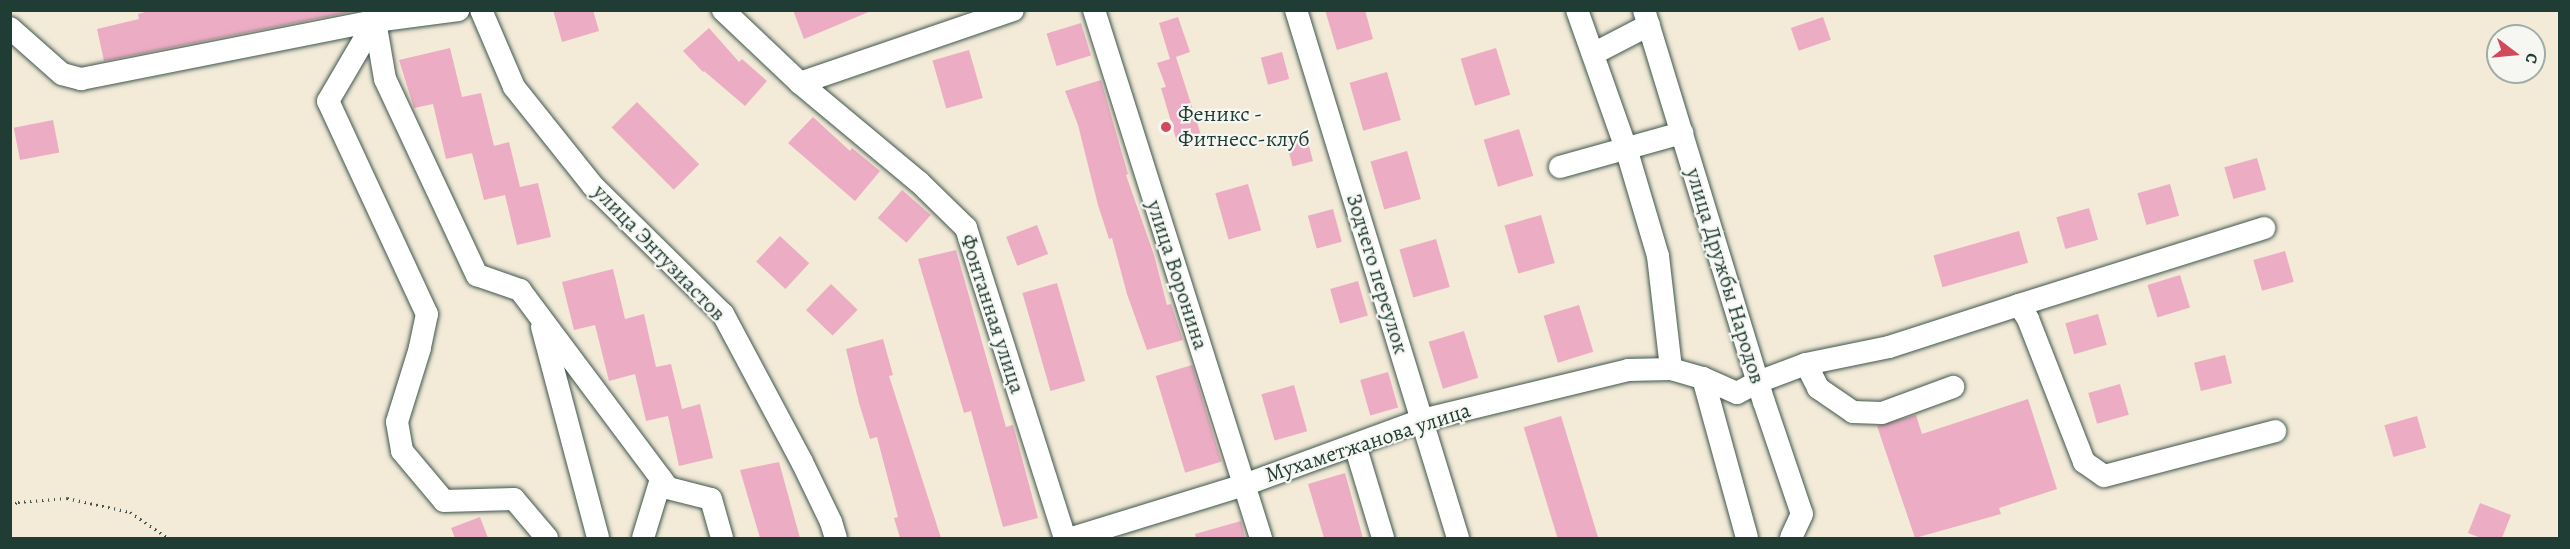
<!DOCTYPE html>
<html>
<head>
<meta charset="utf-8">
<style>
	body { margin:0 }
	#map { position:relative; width:2570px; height:549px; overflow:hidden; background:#f3ead8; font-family:Alegreya,serif }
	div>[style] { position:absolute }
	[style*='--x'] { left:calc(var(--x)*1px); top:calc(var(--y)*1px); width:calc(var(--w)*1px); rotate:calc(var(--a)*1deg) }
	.building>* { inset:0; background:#ecadc4; transform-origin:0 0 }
	.path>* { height:3px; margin-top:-1.5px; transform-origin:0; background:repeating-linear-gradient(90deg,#3f574d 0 1.5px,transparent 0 6px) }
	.roads { filter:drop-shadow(0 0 2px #3f574d) drop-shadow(0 0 2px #3f574d) }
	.minor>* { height:22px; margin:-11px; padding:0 11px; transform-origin:11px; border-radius:11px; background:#fff }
	.dots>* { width:16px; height:16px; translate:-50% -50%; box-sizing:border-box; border:3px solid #f6f6f2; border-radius:50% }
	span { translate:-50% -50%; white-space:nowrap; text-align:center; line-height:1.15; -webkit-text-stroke:4.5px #f6f6f2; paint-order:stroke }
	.poi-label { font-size:22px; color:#1f3d34 }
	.left { translate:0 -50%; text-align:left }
	.street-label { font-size:22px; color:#1f3d34 }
	.frame { position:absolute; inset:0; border:12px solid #1f3d34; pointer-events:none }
	.north { position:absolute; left:2486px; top:24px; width:60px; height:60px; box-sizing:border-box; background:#f6f6f2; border:2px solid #a0aca6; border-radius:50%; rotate:106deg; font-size:16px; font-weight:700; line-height:24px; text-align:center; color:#1f3d34 }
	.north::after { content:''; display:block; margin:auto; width:21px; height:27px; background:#d1495b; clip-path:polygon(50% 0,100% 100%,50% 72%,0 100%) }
</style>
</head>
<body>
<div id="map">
	<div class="building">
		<i style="clip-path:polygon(152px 10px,351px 10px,351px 12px,104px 61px,97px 29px,139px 19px,138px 14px)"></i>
		<i style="clip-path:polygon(553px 10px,593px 10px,599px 31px,562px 42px)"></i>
		<i style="clip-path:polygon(793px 10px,871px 10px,871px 11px,804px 39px)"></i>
		<i style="clip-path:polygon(1325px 10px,1365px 10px,1373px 39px,1337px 50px)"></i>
		<i style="clip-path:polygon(1178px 17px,1190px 52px,1176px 57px,1201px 135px,1177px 142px,1161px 88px,1166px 87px,1157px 63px,1170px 59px,1159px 23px)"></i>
		<i style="left:1823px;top:17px;width:24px;height:34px;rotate:71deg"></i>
		<i style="left:1081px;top:23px;width:34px;height:36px;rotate:73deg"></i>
		<i style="clip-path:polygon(709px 28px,739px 62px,742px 59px,767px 81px,745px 106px,704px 71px,703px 72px,683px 51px)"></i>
		<i style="clip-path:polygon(450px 48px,462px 97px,481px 93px,494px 146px,509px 142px,520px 187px,538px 183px,551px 237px,517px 245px,505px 195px,484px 200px,472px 153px,446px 159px,433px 104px,414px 108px,399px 60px)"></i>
		<i style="left:1496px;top:48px;width:49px;height:37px;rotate:73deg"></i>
		<i style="left:969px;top:50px;width:50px;height:38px;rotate:74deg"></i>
		<i style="left:1282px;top:52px;width:28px;height:22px;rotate:75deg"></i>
		<i style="left:1387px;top:72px;width:50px;height:39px;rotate:74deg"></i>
		<i style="clip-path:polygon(1101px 80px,1128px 174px,1126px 175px,1154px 255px,1167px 305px,1171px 304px,1183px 340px,1147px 350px,1127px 294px,1112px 238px,1109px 239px,1098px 205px,1078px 125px,1065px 91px)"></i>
		<i style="left:637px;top:102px;width:88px;height:36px;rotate:45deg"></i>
		<i style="clip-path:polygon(813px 117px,850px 151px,852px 148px,880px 171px,855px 201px,788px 143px)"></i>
		<i style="left:53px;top:120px;width:33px;height:40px;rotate:79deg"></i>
		<i style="left:1519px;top:129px;width:49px;height:37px;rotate:73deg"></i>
		<i style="left:1306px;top:135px;width:27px;height:21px;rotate:75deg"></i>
		<i style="left:1407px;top:151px;width:50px;height:38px;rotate:74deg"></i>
		<i style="left:2257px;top:158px;width:33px;height:34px;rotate:74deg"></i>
		<i style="left:1248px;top:184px;width:48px;height:34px;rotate:74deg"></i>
		<i style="left:2170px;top:184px;width:33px;height:34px;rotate:74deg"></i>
		<i style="left:902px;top:190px;width:38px;height:37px;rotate:41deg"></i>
		<i style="left:2089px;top:208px;width:33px;height:34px;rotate:74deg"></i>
		<i style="left:1333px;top:209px;width:34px;height:26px;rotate:75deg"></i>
		<i style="left:1541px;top:215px;width:50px;height:38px;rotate:74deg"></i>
		<i style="left:1037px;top:225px;width:31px;height:33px;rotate:69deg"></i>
		<i style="left:2019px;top:231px;width:33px;height:89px;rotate:74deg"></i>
		<i style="left:780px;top:236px;width:40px;height:35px;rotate:43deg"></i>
		<i style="left:1436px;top:239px;width:50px;height:38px;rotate:74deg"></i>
		<i style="clip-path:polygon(956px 250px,1006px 427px,1013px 425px,1038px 518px,1003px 527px,971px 411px,964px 413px,918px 259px)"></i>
		<i style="left:2285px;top:251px;width:32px;height:33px;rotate:74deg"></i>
		<i style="clip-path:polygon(613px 269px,625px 319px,644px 314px,656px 367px,671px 364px,682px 409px,700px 404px,713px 458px,679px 466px,668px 416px,646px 421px,635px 374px,609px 381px,595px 325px,574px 330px,562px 282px)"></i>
		<i style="left:2180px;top:275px;width:34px;height:34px;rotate:73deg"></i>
		<i style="left:1358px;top:281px;width:36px;height:29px;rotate:74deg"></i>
		<i style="left:1057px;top:283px;width:102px;height:36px;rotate:74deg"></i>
		<i style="left:831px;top:284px;width:37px;height:36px;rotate:44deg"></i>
		<i style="left:1579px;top:305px;width:49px;height:37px;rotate:73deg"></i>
		<i style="left:2098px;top:314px;width:32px;height:34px;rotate:74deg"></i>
		<i style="left:1464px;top:331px;width:49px;height:37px;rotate:73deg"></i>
		<i style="clip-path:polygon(883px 339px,893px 375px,889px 376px,941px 538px,900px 538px,894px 518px,898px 517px,877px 437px,870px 439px,859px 403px,846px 349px)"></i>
		<i style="left:2225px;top:355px;width:29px;height:32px;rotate:76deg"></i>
		<i style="left:1192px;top:365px;width:101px;height:38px;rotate:73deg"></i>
		<i style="left:1388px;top:372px;width:37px;height:29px;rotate:74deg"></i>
		<i style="left:2120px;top:384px;width:32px;height:33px;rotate:74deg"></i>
		<i style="left:1294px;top:385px;width:48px;height:34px;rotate:74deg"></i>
		<i style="clip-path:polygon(2028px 399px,2057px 489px,1999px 508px,2001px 514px,1915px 538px,1877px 426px,1916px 415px,1922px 434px)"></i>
		<i style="left:1561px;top:416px;width:127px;height:39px;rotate:73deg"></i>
		<i style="left:2417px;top:416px;width:33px;height:34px;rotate:74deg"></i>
		<i style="clip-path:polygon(779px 462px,800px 538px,760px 538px,740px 470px)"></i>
		<i style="clip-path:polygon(1345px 473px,1363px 538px,1324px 538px,1308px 484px)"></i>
		<i style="clip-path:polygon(2480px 503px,2511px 515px,2502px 538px,2481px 538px,2468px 533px)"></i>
		<i style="clip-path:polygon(480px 517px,488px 538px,455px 538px,451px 528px)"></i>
		<i style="clip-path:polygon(1241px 521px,1245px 538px,1196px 538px,1195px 534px)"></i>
	</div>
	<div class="path">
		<i style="--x:10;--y:506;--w:9;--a:-27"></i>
		<i style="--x:18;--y:502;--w:49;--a:-4.7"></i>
		<i style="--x:67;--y:498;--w:65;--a:12.5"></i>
		<i style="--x:130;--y:512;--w:46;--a:34.4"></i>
	</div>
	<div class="roads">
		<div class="minor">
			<i style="--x:481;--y:10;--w:84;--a:66.8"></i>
			<i style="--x:514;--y:87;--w:127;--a:51.4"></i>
			<i style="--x:593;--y:186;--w:182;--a:44.6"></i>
			<i style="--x:723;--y:314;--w:168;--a:61.9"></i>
			<i style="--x:802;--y:462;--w:67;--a:64.2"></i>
			<i style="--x:831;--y:522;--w:17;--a:73"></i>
			<i style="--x:723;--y:10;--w:106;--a:43.5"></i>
			<i style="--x:800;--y:83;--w:155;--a:39.8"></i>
			<i style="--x:919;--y:182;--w:66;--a:44.4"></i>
			<i style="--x:966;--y:228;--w:325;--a:72.3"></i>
			<i style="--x:1094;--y:10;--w:554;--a:72.45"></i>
			<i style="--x:1296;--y:10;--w:552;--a:72.94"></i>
			<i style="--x:1577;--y:10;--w:146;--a:70.5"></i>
			<i style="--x:1626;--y:148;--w:113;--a:73.5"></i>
			<i style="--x:1658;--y:256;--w:114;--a:83.4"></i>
			<i style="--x:1644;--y:10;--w:410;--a:73"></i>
			<i style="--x:1764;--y:402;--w:118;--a:71.3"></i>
			<i style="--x:1802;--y:514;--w:26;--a:115"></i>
			<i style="--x:375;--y:21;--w:93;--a:120.4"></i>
			<i style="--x:328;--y:101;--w:235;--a:65.1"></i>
			<i style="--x:427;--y:314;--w:35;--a:102"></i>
			<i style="--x:420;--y:348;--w:77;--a:107.3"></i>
			<i style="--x:397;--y:422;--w:29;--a:80"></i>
			<i style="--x:402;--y:451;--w:65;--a:50"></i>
			<i style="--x:444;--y:501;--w:70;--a:-1.6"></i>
			<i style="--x:514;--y:499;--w:51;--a:49.8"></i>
			<i style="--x:375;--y:21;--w:59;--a:80.2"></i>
			<i style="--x:385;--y:79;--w:217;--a:64.9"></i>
			<i style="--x:477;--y:275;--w:46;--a:19.2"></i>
			<i style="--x:520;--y:290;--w:247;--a:53.2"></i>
			<i style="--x:668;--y:488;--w:44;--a:14.3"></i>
			<i style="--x:711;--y:499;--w:41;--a:74.2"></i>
			<i style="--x:10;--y:28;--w:69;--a:41.5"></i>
			<i style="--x:62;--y:74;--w:20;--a:15"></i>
			<i style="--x:81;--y:79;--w:300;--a:-11.2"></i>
			<i style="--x:375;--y:21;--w:84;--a:-7.5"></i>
			<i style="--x:1593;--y:54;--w:63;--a:-27.4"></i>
			<i style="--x:800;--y:83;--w:225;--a:-18.9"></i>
			<i style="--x:1560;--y:167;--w:127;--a:-15.6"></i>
			<i style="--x:2019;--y:305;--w:257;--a:-17.4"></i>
			<i style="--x:542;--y:327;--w:218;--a:75.1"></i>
			<i style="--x:1806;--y:364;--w:27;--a:63"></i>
			<i style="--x:1818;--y:388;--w:42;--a:34.4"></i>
			<i style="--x:1853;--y:412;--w:29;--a:2"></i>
			<i style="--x:1882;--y:413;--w:76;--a:-20.1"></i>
			<i style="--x:1703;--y:378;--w:166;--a:74.6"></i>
			<i style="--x:1355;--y:445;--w:97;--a:73.2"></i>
			<i style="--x:643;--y:538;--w:62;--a:-73"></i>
			<i style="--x:1072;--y:538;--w:180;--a:-17.1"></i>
			<i style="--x:1244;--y:485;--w:189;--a:-20.1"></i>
			<i style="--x:1422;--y:420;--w:212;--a:-13.6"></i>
			<i style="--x:1628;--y:370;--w:43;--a:-1.3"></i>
			<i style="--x:1671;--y:369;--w:33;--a:16"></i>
			<i style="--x:1703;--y:378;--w:37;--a:24"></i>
			<i style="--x:1737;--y:393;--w:24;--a:-28"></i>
			<i style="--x:1758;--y:382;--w:51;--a:-20.6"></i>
			<i style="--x:1806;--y:364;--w:85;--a:-11.6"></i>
			<i style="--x:1889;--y:347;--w:137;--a:-17.9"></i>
			<i style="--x:2019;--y:305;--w:17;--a:57"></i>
			<i style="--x:2028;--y:319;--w:154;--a:68.6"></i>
			<i style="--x:2084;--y:462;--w:24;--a:35"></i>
			<i style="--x:2104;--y:476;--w:177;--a:-14.7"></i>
		</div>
	</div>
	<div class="dots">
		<i style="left:1166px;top:127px;background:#d1495b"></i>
	</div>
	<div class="poi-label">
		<span class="left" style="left:1178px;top:127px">Феникс -<br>Фитнесс-клуб</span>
	</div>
	<div class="street-label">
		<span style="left:659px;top:253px;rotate:46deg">улица Энтузиастов</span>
		<span style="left:1377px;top:274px;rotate:73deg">Зодчего переулок</span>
		<span style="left:1177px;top:275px;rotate:72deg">улица Воронина</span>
		<span style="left:1725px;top:276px;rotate:73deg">улица Дружбы Народов</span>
		<span style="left:992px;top:314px;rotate:72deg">Фонтанная улица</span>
		<span style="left:1368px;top:443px;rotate:-18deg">Мухаметжанова улица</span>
	</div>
	<div class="frame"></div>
	<div class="north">С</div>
</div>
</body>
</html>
